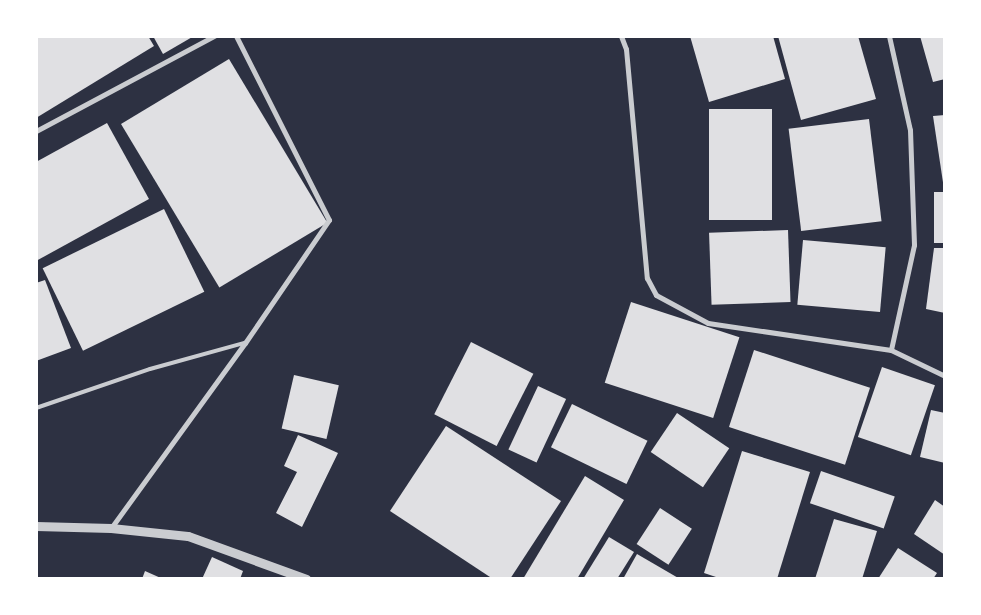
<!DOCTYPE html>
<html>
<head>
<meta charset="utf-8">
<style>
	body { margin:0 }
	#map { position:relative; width:981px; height:615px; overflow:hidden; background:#2d3142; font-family:"Archivo Narrow",sans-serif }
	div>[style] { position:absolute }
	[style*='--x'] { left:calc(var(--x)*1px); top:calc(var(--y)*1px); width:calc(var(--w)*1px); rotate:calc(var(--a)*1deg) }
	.building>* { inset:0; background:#e0e0e3; transform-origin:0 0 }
	.service>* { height:4px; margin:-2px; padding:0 2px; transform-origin:2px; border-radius:2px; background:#caccd0 }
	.minor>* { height:5px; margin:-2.5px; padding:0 2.5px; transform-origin:2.5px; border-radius:2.5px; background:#caccd0 }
	.tertiary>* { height:9px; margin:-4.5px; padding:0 4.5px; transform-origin:4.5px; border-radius:4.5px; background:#caccd0 }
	span { translate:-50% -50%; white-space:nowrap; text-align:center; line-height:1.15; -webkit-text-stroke:4px #fff; paint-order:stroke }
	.frame { position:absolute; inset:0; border:38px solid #fff; pointer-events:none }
</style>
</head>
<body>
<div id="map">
	<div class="building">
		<i style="clip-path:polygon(36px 36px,148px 36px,154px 46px,36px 118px)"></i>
		<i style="clip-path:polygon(153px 36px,194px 36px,163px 54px)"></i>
		<i style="clip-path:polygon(690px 36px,773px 36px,785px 79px,709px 102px)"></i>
		<i style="clip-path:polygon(778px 36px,858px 36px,876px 99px,801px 120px)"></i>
		<i style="clip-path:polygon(920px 36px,945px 36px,945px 79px,933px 82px)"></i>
		<i style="left:229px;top:59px;width:191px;height:126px;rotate:59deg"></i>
		<i style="left:709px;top:109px;width:63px;height:111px"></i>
		<i style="clip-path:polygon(945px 115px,945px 189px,944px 189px,933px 116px)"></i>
		<i style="left:869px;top:119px;width:103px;height:81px;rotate:83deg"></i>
		<i style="clip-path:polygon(107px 123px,149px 199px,36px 261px,36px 162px)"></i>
		<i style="left:934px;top:192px;width:11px;height:51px"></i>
		<i style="left:164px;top:209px;width:92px;height:135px;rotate:64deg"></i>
		<i style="left:788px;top:230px;width:72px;height:79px;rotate:88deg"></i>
		<i style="left:803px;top:240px;width:83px;height:65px;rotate:5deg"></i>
		<i style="clip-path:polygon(934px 248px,945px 248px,945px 313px,926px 309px)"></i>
		<i style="clip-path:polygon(45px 280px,71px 348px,36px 361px,36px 283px)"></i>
		<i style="left:631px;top:302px;width:114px;height:85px;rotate:18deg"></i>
		<i style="left:471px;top:342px;width:70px;height:81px;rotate:27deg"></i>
		<i style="left:754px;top:350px;width:122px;height:81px;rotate:18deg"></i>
		<i style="left:882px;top:367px;width:56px;height:74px;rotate:19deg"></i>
		<i style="left:294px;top:375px;width:46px;height:55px;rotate:13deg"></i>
		<i style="left:538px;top:386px;width:31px;height:70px;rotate:25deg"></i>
		<i style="left:572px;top:404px;width:84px;height:48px;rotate:26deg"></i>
		<i style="clip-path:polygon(931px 410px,945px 413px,945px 463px,920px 457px)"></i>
		<i style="left:677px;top:413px;width:63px;height:47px;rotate:34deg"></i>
		<i style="clip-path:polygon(446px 426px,561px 501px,510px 579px,493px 579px,390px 511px)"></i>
		<i style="clip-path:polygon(298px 435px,338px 453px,302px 527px,276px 513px,297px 472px,284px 466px)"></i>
		<i style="clip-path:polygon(742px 451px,810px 472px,777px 579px,722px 579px,704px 573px)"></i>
		<i style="left:821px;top:471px;width:78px;height:34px;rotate:19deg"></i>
		<i style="clip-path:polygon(585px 476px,624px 500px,577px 579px,523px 579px)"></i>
		<i style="clip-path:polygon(935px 500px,945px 507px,945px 555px,914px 534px)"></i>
		<i style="left:660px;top:508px;width:38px;height:43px;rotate:33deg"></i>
		<i style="clip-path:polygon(834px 519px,877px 531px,862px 579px,815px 579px)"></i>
		<i style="clip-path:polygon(609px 537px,634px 552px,617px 579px,583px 579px)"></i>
		<i style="clip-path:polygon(898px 548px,937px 573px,933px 579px,878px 579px)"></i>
		<i style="clip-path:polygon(637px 554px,680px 579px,623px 579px)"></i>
		<i style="clip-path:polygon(212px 557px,243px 571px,240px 579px,202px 579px)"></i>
		<i style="clip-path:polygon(145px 571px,163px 579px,142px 579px)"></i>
	</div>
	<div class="service">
		<i style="--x:36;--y:408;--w:120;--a:-18.9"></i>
		<i style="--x:150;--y:369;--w:98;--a:-15.5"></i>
	</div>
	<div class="minor">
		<i style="--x:621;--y:36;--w:14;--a:69"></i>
		<i style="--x:626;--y:49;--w:230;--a:84.8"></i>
		<i style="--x:647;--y:278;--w:19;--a:62"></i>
		<i style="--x:656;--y:295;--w:59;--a:28.3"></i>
		<i style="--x:708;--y:323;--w:185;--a:8.4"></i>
		<i style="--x:891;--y:350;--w:60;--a:25.7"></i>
		<i style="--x:889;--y:36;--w:96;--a:77.4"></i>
		<i style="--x:910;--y:130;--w:115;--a:88"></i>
		<i style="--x:914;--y:245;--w:107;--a:102.4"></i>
		<i style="--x:36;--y:131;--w:202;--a:-28.1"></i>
		<i style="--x:111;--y:528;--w:228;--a:-54.1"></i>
		<i style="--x:245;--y:343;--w:149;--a:-55.7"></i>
		<i style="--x:329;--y:220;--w:206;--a:-116.8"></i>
	</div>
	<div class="tertiary">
		<i style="--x:36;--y:526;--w:75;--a:1.5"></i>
		<i style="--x:111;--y:528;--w:77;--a:5.9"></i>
		<i style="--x:188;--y:536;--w:126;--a:20"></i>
	</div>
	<div class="frame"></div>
</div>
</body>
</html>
